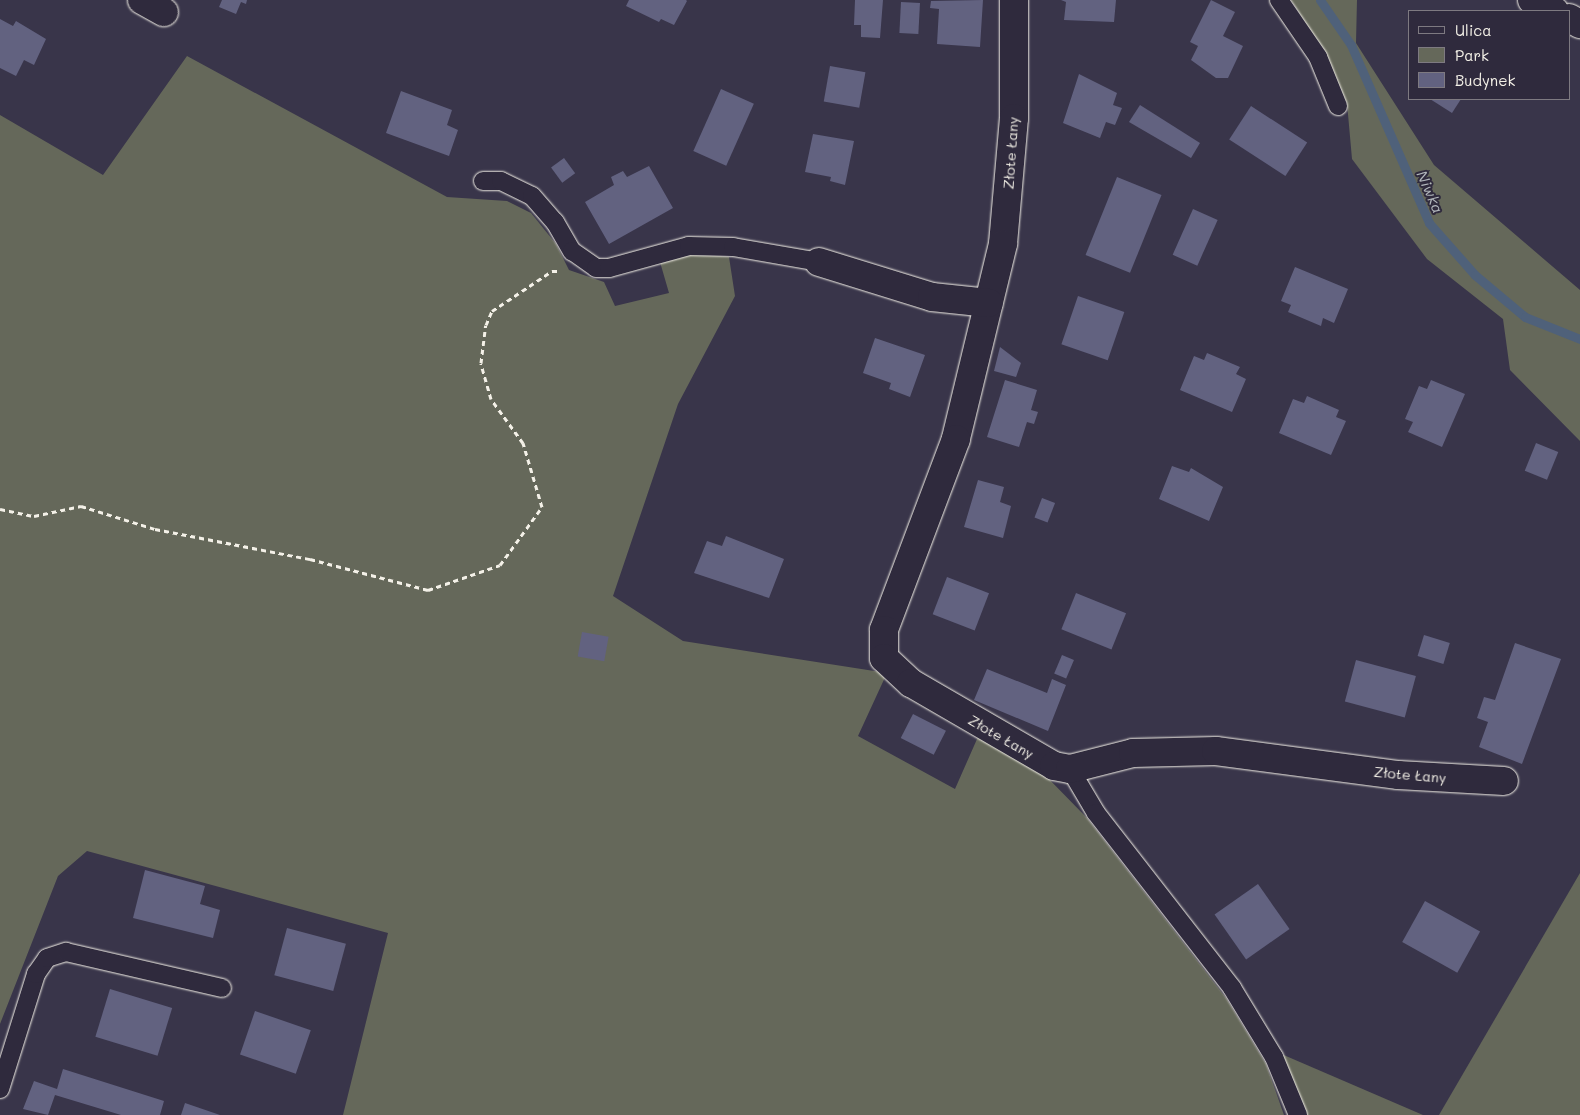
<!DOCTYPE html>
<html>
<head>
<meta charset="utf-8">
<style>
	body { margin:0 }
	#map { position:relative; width:1580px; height:1115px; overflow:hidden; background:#39354a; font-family:Mali,sans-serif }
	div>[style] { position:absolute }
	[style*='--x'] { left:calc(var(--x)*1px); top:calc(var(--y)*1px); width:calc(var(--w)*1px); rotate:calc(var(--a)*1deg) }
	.green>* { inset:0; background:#65685a }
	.stream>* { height:9px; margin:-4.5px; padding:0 4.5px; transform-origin:4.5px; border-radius:4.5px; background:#4f617a }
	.building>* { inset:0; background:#626280; transform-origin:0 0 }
	.path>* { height:3px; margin-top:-1.5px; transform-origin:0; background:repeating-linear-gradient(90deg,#f4f1e8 0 5px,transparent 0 9px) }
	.roads { filter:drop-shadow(0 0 1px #f4f1e8) drop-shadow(0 0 1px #f4f1e8) }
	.service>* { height:18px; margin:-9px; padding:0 9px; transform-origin:9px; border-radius:9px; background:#2f2a3d }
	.minor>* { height:28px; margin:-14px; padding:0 14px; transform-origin:14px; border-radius:14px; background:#2f2a3d }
	.tertiary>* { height:28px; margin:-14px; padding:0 14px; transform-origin:14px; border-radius:14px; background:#2f2a3d }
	span { translate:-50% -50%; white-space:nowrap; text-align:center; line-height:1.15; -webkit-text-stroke:4px #2f2a3d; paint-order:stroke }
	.street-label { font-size:14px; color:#f4f1e8 }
	.water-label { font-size:15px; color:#b2b7bc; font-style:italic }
	.legend { position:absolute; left:1408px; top:10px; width:162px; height:90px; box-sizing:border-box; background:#2f2a3d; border:1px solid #7e7a81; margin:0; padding:6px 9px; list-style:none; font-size:15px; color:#f4f1e8 }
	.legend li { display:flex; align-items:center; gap:10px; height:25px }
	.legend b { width:25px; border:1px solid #7e7a81 }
</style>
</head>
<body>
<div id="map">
	<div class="green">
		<i style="clip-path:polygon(1291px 0,1357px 0,1356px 43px,1434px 165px,1580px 290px,1580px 441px,1510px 370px,1503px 319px,1427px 259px,1352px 159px,1347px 103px,1324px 52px)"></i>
		<i style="clip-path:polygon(187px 56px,447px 197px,507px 201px,531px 213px,556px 244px,569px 270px,604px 282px,615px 306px,669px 293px,660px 262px,689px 253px,729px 257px,735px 296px,678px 404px,613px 596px,683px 641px,887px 673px,858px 736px,955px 789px,981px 730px,1045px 775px,1087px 818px,1226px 998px,1266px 1064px,1284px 1115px,343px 1115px,388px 933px,87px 851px,58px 876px,0 1024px,0 115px,103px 175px)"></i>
		<i style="clip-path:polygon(1580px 873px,1580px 1115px,1439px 1115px)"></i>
		<i style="clip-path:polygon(1279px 1053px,1423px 1115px,1306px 1115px)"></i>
	</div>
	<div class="stream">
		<i style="--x:1320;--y:0;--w:55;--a:55.4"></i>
		<i style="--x:1351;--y:45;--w:194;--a:66.3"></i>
		<i style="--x:1429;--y:223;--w:69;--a:48.5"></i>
		<i style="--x:1475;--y:275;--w:65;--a:40"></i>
		<i style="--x:1525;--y:317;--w:59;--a:21.8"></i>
	</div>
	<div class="building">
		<i style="clip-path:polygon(222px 0,247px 0,246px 4px,241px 2px,236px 14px,219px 7px)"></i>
		<i style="clip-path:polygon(629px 0,686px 0,687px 1px,674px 25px,661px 19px,659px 22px,626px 6px)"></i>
		<i style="clip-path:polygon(855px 0,883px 0,880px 38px,861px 37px,861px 25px,854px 25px)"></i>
		<i style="clip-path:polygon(983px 0,980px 47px,937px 44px,939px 9px,930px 8px,931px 1px)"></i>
		<i style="clip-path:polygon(1061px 0,1116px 0,1114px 22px,1064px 20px,1066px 2px)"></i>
		<i style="clip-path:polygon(1211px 0,1235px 12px,1223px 36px,1243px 46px,1228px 78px,1216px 78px,1191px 60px,1198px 46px,1190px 42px)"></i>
		<i style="left:901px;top:2px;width:19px;height:31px;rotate:3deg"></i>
		<i style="clip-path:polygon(0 19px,13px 26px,16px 21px,46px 39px,34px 65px,24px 60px,16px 76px,0 68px)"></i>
		<i style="left:830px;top:66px;width:36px;height:36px;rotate:10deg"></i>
		<i style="clip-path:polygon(1079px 74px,1117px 93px,1113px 105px,1122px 108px,1115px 125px,1106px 122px,1100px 138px,1063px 123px)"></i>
		<i style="left:721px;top:89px;width:36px;height:68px;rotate:24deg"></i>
		<i style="clip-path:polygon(401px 91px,452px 110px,447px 125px,458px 130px,449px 156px,386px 133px)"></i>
		<i style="clip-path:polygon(1430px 99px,1461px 99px,1452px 113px)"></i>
		<i style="clip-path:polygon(1140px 105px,1200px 143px,1191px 158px,1129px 122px)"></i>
		<i style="left:1251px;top:106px;width:67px;height:40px;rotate:33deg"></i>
		<i style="clip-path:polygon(813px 134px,854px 141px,845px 185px,830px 181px,831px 177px,805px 172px)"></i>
		<i style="left:564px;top:158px;width:19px;height:16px;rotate:54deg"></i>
		<i style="clip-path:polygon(649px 166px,673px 208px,609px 244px,585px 202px,614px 185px,611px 177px,623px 171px,627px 177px)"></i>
		<i style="left:1117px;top:177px;width:48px;height:84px;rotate:22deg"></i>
		<i style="left:1193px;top:209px;width:27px;height:50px;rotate:24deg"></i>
		<i style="clip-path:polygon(1295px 267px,1348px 289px,1334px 323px,1323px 318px,1321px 326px,1288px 312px,1291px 305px,1281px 301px)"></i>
		<i style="left:1078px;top:296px;width:49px;height:51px;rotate:19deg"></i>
		<i style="clip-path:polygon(875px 338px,925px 355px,910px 397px,889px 389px,891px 383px,863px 373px)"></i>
		<i style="clip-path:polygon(1000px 347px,1021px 363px,1016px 377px,994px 371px)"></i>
		<i style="clip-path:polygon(1207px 353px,1240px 367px,1236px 374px,1246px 379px,1232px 412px,1180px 390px,1194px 356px,1204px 360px)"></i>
		<i style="clip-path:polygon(1005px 380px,1037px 390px,1031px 410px,1038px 412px,1034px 424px,1027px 422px,1019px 447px,987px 437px)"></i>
		<i style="clip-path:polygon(1431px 380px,1465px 394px,1442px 447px,1408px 432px,1413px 422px,1405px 419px,1419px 386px,1427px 389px)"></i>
		<i style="clip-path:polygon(1307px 396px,1339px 410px,1336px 417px,1346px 421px,1331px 455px,1279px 433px,1293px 399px,1304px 403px)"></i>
		<i style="left:1536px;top:443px;width:24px;height:30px;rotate:22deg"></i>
		<i style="clip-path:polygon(1172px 466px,1189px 472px,1191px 468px,1223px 487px,1209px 521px,1159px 499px)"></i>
		<i style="clip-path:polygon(978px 480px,1004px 487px,1000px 502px,1011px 506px,1003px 538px,964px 527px)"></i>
		<i style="left:1042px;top:498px;width:14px;height:21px;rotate:21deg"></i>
		<i style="clip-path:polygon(726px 536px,784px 559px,769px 598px,694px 573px,707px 541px,722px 546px)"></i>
		<i style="left:947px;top:577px;width:45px;height:40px;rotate:21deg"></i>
		<i style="left:1076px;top:593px;width:54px;height:39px;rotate:22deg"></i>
		<i style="left:582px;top:632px;width:27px;height:25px;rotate:10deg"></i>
		<i style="left:1424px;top:635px;width:27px;height:22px;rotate:17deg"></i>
		<i style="clip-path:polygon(1515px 643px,1561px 659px,1522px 764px,1479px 747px,1488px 722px,1477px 718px,1484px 697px,1495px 700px)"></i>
		<i style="left:1062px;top:655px;width:13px;height:20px;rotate:23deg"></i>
		<i style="left:1356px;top:660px;width:62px;height:43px;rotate:15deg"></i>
		<i style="clip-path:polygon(987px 669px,1047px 693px,1052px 679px,1066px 685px,1048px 731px,974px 700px)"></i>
		<i style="left:913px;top:714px;width:37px;height:27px;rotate:27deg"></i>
		<i style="clip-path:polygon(145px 870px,205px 886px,200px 904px,220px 910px,213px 938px,133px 918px)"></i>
		<i style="left:1258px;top:884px;width:55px;height:53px;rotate:55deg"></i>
		<i style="left:1425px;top:901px;width:63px;height:47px;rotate:29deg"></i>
		<i style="left:287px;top:928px;width:61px;height:49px;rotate:15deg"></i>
		<i style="left:110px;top:989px;width:65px;height:50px;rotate:17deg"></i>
		<i style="left:255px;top:1011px;width:59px;height:46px;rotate:19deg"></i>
		<i style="clip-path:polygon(63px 1069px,164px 1101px,160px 1115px,121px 1115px,55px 1095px,48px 1115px,23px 1109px,34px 1081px,57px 1089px)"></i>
		<i style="clip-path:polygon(185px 1103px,220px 1115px,181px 1115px)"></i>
	</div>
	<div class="path">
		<i style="--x:0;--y:509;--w:35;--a:12"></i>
		<i style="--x:34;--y:516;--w:48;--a:-12"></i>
		<i style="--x:81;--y:506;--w:77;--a:17.3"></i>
		<i style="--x:155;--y:529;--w:158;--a:11"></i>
		<i style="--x:310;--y:559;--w:122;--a:14.7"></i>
		<i style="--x:428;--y:590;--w:76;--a:-19.1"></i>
		<i style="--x:500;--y:565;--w:72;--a:-54.1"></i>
		<i style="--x:542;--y:507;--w:67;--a:-106.5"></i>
		<i style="--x:523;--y:443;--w:54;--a:-126"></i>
		<i style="--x:491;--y:399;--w:37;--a:-106"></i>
		<i style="--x:481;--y:363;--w:38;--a:-83"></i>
		<i style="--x:486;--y:325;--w:15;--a:-67"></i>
		<i style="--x:492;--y:311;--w:72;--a:-33.7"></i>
		<i style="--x:552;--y:271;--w:7;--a:0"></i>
	</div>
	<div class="roads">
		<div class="service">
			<i style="--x:1279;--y:0;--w:69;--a:55.6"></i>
			<i style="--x:1318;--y:57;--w:53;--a:67.8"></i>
			<i style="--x:483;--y:181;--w:18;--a:0"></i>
			<i style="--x:501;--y:181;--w:34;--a:26"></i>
			<i style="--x:532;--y:196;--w:35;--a:49"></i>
			<i style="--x:555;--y:222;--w:34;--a:60"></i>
			<i style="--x:572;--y:251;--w:29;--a:35"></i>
			<i style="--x:596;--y:268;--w:13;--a:0"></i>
			<i style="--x:609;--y:268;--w:83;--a:-15.4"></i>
			<i style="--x:689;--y:246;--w:44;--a:1.3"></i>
			<i style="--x:733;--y:247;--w:87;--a:9.9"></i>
			<i style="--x:1070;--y:769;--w:51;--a:59.4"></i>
			<i style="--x:1096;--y:813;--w:222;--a:52.1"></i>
			<i style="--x:1232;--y:988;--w:81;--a:58.7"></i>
			<i style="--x:1274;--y:1057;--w:63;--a:67.5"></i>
			<i style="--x:0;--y:1089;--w:121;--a:-72.6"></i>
			<i style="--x:36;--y:974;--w:19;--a:-55"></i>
			<i style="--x:47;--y:958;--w:20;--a:-18"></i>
			<i style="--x:66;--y:952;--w:160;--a:13"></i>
		</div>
		<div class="minor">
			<i style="--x:142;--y:0;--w:25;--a:29"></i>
			<i style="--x:1014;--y:0;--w:118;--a:90"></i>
			<i style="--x:1014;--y:118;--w:126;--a:95"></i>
			<i style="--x:1003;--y:244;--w:201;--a:103.6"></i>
			<i style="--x:956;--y:439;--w:204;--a:110.7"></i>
			<i style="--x:884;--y:630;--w:28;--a:90"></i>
			<i style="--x:884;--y:658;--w:37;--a:43"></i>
			<i style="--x:911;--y:683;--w:165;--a:30.1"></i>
			<i style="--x:1054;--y:766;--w:16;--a:11"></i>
			<i style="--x:1070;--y:769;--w:65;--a:-14.3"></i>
			<i style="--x:1133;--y:753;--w:83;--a:-1.4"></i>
			<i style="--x:1216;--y:751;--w:184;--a:7.5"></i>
			<i style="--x:1398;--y:775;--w:106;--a:3.2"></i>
			<i style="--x:819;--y:262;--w:118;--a:17.2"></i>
			<i style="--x:932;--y:297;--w:57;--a:6"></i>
		</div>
		<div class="tertiary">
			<i style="--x:1532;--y:0;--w:25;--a:26"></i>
			<i style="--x:1569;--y:18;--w:13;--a:29"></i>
		</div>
	</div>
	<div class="street-label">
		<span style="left:1011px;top:153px;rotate:-86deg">Złote Łany</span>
		<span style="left:1001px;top:737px;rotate:30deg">Złote Łany</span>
		<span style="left:1410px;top:775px;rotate:5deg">Złote Łany</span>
	</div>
	<div class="water-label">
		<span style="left:1430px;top:192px;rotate:66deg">Niwka</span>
	</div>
	<ul class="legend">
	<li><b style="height:6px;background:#2f2a3d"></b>Ulica</li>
	<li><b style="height:14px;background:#65685a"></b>Park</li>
	<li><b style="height:14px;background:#626280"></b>Budynek</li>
	</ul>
</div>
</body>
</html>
